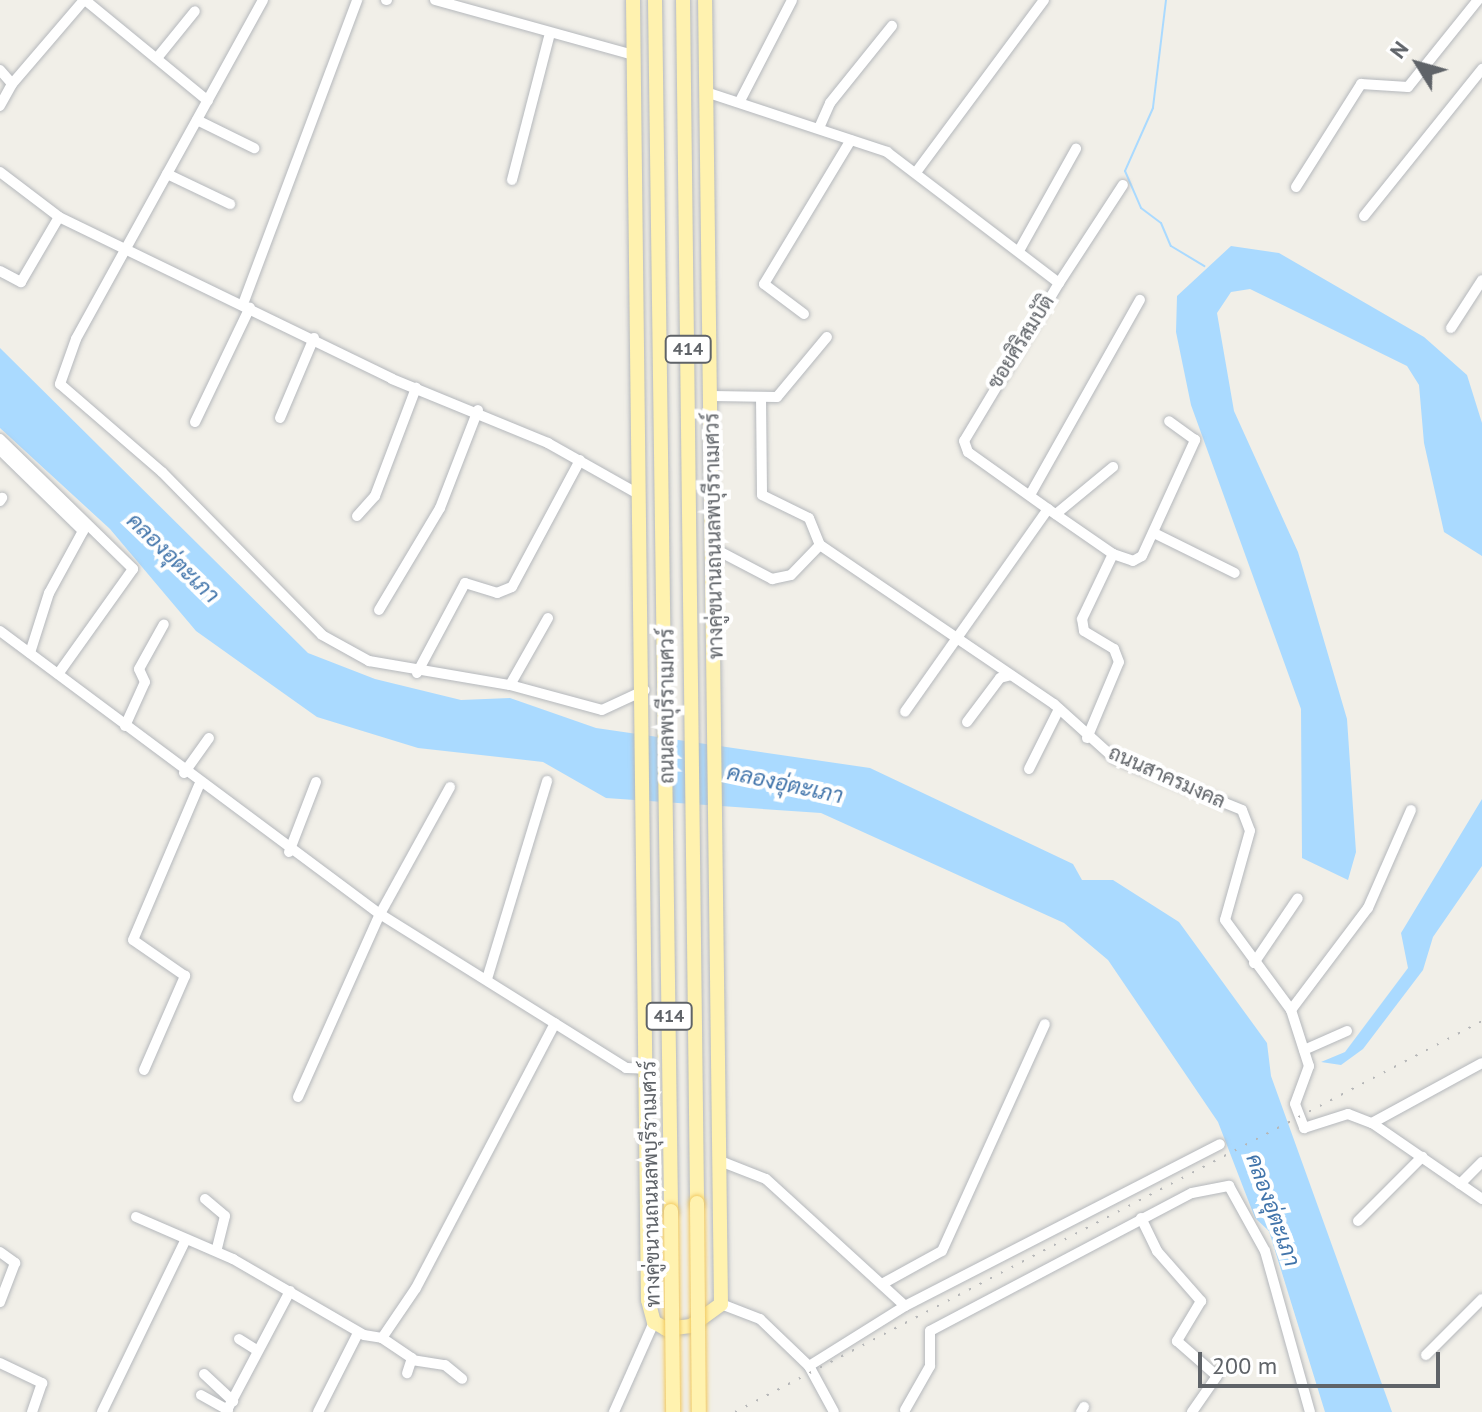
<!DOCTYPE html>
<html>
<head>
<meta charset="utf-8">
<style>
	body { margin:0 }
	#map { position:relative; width:1482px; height:1412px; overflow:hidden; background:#f1efe8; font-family:"PT Sans",Sarabun,sans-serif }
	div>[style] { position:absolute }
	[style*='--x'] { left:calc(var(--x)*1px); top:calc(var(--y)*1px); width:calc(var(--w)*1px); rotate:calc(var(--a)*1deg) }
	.water>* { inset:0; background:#aadaff }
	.stream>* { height:2px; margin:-1px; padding:0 1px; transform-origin:1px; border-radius:1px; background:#aadaff }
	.roads { filter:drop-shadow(0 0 2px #b5b8bc) drop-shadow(0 0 2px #b5b8bc) }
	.minor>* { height:10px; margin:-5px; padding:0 5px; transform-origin:5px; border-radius:5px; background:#fff }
	.major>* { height:14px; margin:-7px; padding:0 7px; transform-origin:7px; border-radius:7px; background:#fff2af }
	.rail>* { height:2px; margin-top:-1px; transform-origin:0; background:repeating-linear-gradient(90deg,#b6b7b8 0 2px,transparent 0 12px) }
	.bridges { filter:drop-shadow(0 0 2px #f2c960) drop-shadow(0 0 2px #f2c960) }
	.major-bridge>* { height:14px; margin:-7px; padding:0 7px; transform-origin:7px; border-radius:7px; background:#fff2af }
	span { translate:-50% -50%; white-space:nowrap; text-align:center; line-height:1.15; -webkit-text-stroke:8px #fff; paint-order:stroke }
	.shield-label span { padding:2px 6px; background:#fff; border:2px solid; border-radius:6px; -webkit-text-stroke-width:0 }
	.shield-label { font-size:18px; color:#5f6368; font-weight:700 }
	.street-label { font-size:20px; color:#5f6368 }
	.water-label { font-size:22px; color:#4174aa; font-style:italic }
	.north { position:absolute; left:1378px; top:24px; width:80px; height:80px; -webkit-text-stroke:6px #fff; paint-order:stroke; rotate:307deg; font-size:22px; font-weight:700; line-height:32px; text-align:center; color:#5f6368 }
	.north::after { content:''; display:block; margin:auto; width:28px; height:36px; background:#5f6368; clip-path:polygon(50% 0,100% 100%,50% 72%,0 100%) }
	.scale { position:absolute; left:1198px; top:1352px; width:242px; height:36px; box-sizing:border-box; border:4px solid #5f6368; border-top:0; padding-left:10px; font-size:24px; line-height:28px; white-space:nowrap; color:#5f6368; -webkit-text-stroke:6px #fff; paint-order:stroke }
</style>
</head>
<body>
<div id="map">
	<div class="water">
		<i style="clip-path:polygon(1231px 246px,1279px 253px,1424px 337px,1467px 375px,1482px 423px,1482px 556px,1444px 532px,1424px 443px,1419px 385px,1407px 366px,1250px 289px,1231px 292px,1217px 313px,1234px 411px,1298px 552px,1347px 719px,1356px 852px,1348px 880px,1302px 858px,1301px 709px,1191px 405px,1176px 332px,1177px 296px)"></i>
		<i style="clip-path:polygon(0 348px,308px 653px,375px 679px,461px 700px,510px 698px,596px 728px,870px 768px,1073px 864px,1082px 880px,1113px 880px,1179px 922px,1267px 1043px,1271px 1076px,1392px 1412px,1325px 1412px,1269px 1231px,1255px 1218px,1218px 1122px,1108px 960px,1064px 923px,821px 813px,606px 798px,543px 762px,418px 748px,317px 717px,196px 631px,110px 529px,0 428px)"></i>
		<i style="clip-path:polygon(1482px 799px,1482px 866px,1433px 937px,1423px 970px,1363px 1049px,1341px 1065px,1321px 1062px,1345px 1052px,1408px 968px,1401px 933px)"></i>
	</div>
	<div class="stream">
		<i style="--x:1166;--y:0;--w:109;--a:96.9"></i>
		<i style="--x:1153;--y:108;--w:69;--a:114"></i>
		<i style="--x:1125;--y:171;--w:40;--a:66.6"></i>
		<i style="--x:1141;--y:208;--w:25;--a:37"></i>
		<i style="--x:1161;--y:223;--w:25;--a:67"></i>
		<i style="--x:1171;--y:246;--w:39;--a:31"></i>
	</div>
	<div class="roads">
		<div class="minor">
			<i style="--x:85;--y:0;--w:159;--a:39.4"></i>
			<i style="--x:263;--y:0;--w:387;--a:118.9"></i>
			<i style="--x:76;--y:339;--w:48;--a:109.6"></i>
			<i style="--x:60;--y:384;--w:135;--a:40.8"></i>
			<i style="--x:162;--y:472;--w:228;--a:45.5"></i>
			<i style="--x:322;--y:635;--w:54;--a:29"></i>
			<i style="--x:369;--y:661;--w:143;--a:9.7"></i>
			<i style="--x:510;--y:685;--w:95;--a:15.2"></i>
			<i style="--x:602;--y:710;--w:47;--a:-24.9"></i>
			<i style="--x:386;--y:0;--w:1;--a:0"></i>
			<i style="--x:435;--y:0;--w:205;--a:15.5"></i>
			<i style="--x:157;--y:58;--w:60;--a:-51"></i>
			<i style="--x:0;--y:70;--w:18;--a:49"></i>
			<i style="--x:12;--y:84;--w:25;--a:119"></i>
			<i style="--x:12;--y:84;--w:111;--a:-49.4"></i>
			<i style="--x:706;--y:92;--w:191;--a:18.3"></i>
			<i style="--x:887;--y:152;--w:216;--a:37.3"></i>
			<i style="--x:1059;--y:283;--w:184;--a:121"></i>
			<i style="--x:964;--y:441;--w:12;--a:70"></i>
			<i style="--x:968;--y:452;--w:98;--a:35.5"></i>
			<i style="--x:1048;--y:509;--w:248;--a:125.2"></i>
			<i style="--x:741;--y:99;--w:111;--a:-62.7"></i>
			<i style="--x:197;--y:120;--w:64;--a:26.2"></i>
			<i style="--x:819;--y:128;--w:27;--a:-66"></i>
			<i style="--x:830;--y:103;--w:99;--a:-51.2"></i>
			<i style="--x:917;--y:171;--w:213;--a:-53.4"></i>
			<i style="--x:0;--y:172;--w:74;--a:37.3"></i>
			<i style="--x:59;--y:217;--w:370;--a:25.9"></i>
			<i style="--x:392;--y:379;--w:169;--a:22.3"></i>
			<i style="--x:548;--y:443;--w:103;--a:29.5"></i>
			<i style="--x:167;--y:174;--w:70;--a:25.5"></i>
			<i style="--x:512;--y:180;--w:148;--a:-75.5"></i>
			<i style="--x:1296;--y:187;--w:122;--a:-57.7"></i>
			<i style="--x:1361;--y:84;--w:47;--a:3.7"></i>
			<i style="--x:1408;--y:87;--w:112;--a:-51.2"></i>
			<i style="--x:1364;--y:216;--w:189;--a:-51.2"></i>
			<i style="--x:1020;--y:249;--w:115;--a:-60.8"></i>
			<i style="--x:0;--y:271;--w:24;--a:28"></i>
			<i style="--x:21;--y:282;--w:75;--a:-59.7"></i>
			<i style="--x:1059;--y:283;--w:117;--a:-56.9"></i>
			<i style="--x:243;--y:304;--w:325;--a:-69.4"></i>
			<i style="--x:804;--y:314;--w:50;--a:-143.1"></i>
			<i style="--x:764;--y:284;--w:168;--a:-58.9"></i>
			<i style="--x:1451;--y:328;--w:57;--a:-57.1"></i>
			<i style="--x:712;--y:396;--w:65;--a:0.9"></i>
			<i style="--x:777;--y:397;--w:78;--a:-50.2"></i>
			<i style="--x:761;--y:397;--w:98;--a:89.4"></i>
			<i style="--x:762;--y:495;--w:52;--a:26.1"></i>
			<i style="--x:809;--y:518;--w:29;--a:68"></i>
			<i style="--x:280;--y:418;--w:87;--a:-67"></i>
			<i style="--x:195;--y:422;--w:127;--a:-64.4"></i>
			<i style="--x:0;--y:439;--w:186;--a:44.3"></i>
			<i style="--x:133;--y:569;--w:129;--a:125.5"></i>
			<i style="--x:0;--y:450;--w:116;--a:44.3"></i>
			<i style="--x:83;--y:531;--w:71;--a:118.7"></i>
			<i style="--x:49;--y:593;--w:63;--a:107.6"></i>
			<i style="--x:1030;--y:495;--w:224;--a:-60.6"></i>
			<i style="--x:0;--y:501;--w:4;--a:-56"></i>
			<i style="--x:1048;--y:509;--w:79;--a:34.7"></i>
			<i style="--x:1113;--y:554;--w:21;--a:19"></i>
			<i style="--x:1133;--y:561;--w:10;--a:-29"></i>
			<i style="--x:1142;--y:556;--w:128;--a:-65.4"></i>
			<i style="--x:1195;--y:440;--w:32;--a:-144"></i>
			<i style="--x:1056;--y:514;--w:74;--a:-39.5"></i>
			<i style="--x:357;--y:516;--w:27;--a:-48"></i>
			<i style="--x:375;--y:496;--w:116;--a:-69.2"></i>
			<i style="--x:1154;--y:533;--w:90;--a:26.3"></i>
			<i style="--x:713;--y:548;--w:67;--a:27.7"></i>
			<i style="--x:772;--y:579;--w:19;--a:-12"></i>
			<i style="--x:791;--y:575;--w:42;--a:-46"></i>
			<i style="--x:820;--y:545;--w:283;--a:34.2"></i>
			<i style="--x:1054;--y:704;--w:81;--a:42"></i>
			<i style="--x:1114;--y:758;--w:138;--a:22.1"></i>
			<i style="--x:1242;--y:810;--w:22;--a:69"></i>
			<i style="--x:1250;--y:831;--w:92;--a:105.7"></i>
			<i style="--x:1225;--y:920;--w:112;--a:53.7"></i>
			<i style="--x:1291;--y:1010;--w:59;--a:72.2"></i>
			<i style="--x:1309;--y:1066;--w:40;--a:110.2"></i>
			<i style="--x:1295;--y:1104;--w:26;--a:69"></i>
			<i style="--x:1304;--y:1128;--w:46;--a:-17.7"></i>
			<i style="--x:1348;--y:1114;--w:26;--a:21"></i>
			<i style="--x:1372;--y:1123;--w:134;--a:34.6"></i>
			<i style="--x:379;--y:610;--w:119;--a:-59.1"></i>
			<i style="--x:440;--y:508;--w:105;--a:-68.8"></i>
			<i style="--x:0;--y:631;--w:474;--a:36.7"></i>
			<i style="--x:380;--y:914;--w:290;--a:32"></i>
			<i style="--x:626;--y:1068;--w:23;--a:2"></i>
			<i style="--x:417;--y:673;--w:102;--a:-61.9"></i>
			<i style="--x:465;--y:583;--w:34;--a:17"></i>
			<i style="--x:497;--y:593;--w:16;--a:-22"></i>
			<i style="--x:512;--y:587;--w:144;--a:-61.8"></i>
			<i style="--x:510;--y:685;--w:77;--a:-60.4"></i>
			<i style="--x:967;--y:722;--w:55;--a:-53.1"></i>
			<i style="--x:1000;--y:678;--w:11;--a:-15"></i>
			<i style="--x:125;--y:726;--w:48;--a:-65.6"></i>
			<i style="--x:145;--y:682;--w:14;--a:-115"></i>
			<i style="--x:139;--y:669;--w:51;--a:-60.9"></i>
			<i style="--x:1087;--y:738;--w:82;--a:-67.2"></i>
			<i style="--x:1119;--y:662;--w:14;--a:-111"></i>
			<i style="--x:1114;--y:649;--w:35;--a:-149"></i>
			<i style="--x:1084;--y:631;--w:12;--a:-99"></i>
			<i style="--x:1082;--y:619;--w:72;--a:-64.5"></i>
			<i style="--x:1029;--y:769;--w:67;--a:-63.4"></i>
			<i style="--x:184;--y:773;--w:43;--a:-54.5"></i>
			<i style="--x:289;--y:852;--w:75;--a:-68.9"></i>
			<i style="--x:1254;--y:963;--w:78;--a:-55.9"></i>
			<i style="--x:487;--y:979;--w:207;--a:-73.1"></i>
			<i style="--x:1291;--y:1010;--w:128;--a:-53"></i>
			<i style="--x:1368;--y:908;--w:107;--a:-66.3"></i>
			<i style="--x:1304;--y:1050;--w:47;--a:-23.8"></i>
			<i style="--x:144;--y:1070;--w:103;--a:-66.4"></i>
			<i style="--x:185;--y:976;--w:63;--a:-145.3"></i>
			<i style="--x:133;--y:940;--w:168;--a:-66.9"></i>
			<i style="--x:298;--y:1097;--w:201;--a:-65.9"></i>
			<i style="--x:380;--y:914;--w:145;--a:-61.1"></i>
			<i style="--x:1372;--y:1123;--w:125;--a:-28.6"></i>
			<i style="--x:720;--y:1161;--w:49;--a:21.4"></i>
			<i style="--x:766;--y:1179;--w:188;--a:42.4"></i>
			<i style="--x:905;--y:1306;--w:113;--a:148"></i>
			<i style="--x:1460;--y:1184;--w:31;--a:-45"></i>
			<i style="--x:205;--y:1199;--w:26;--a:40"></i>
			<i style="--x:225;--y:1216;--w:36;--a:104"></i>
			<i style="--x:136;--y:1217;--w:106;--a:23.4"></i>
			<i style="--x:233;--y:1259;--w:151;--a:30.1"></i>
			<i style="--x:364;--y:1335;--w:18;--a:9"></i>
			<i style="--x:382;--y:1338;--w:60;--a:-55.8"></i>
			<i style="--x:416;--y:1288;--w:299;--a:-62.3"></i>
			<i style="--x:1141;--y:1218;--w:37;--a:64"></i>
			<i style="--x:1157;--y:1251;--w:67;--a:48.7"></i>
			<i style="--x:1201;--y:1301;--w:47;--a:121"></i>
			<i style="--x:1177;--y:1341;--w:53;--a:41.2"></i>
			<i style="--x:1217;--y:1376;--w:44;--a:124.8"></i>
			<i style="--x:1358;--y:1221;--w:91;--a:-45"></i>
			<i style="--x:0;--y:1252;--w:19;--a:36"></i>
			<i style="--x:15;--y:1263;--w:42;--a:111"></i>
			<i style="--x:882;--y:1284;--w:68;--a:-28.8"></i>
			<i style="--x:942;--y:1251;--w:249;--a:-65.6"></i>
			<i style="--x:721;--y:1304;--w:42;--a:21"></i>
			<i style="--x:760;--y:1319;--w:68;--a:43.8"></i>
			<i style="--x:809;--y:1366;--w:52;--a:61.5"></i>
			<i style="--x:905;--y:1306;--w:354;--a:-27.2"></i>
			<i style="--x:382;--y:1338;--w:36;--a:34"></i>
			<i style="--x:412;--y:1358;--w:16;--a:108"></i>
			<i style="--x:239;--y:1339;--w:22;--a:32"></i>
			<i style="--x:1426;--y:1355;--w:79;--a:-45"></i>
			<i style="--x:412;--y:1360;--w:33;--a:9"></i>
			<i style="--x:445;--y:1365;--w:22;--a:39"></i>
			<i style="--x:0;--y:1363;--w:47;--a:25.5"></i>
			<i style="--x:42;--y:1383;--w:31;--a:109"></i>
			<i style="--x:204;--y:1374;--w:40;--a:43"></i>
			<i style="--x:201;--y:1395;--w:31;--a:29"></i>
			<i style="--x:905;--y:1410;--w:51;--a:-60.4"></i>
			<i style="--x:930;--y:1366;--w:35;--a:-90"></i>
			<i style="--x:930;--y:1331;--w:296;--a:-27.8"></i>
			<i style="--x:1192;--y:1193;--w:38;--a:-11"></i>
			<i style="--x:1229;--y:1186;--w:74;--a:61"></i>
			<i style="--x:1265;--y:1251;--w:167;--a:74.4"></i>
			<i style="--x:102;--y:1412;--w:192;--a:-64.1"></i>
			<i style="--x:226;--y:1412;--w:137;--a:-62.1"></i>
			<i style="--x:318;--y:1412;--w:89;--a:-63.1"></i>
			<i style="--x:614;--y:1412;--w:98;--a:-66"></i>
			<i style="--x:1081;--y:1412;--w:6;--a:-59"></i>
		</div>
		<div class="major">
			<i style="--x:633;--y:0;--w:1300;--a:89.34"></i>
			<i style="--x:648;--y:1300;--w:23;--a:75"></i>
			<i style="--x:654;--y:1322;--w:14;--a:30"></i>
			<i style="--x:666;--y:1329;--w:25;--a:-7"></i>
			<i style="--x:691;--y:1326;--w:37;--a:-36"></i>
			<i style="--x:721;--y:1304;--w:1304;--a:-90.7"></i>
			<i style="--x:655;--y:0;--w:1211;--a:89.24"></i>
			<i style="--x:683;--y:0;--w:1203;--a:89.33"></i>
		</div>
	</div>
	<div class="rail">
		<i style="--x:735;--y:1412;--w:843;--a:-27.63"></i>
	</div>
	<div class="bridges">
		<div class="major-bridge">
			<i style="--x:697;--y:1203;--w:209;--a:89.5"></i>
			<i style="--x:671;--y:1211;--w:201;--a:89.4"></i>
		</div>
	</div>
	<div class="shield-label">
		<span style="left:688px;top:349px">414</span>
		<span style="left:669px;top:1016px">414</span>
	</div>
	<div class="street-label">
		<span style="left:1021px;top:342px;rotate:-58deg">ซอยศิริสมบัติ</span>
		<span style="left:714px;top:536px;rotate:-91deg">ทางคู่ขนานถนนลพบุรีราเมศวร์</span>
		<span style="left:667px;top:706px;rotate:-90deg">ถนนลพบุรีราเมศวร์</span>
		<span style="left:1167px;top:777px;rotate:24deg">ถนนสาครมงคล</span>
		<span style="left:651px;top:1184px;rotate:-91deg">ทางคู่ขนานถนนลพบุรีราเมศวร์</span>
	</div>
	<div class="water-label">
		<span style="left:173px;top:558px;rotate:44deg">คลองอุ่ตะเภา</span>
		<span style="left:785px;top:784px;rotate:12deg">คลองอุ่ตะเภา</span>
		<span style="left:1273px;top:1210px;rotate:70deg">คลองอุ่ตะเภา</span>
	</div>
	<div class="north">N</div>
	<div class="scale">200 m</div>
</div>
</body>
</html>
